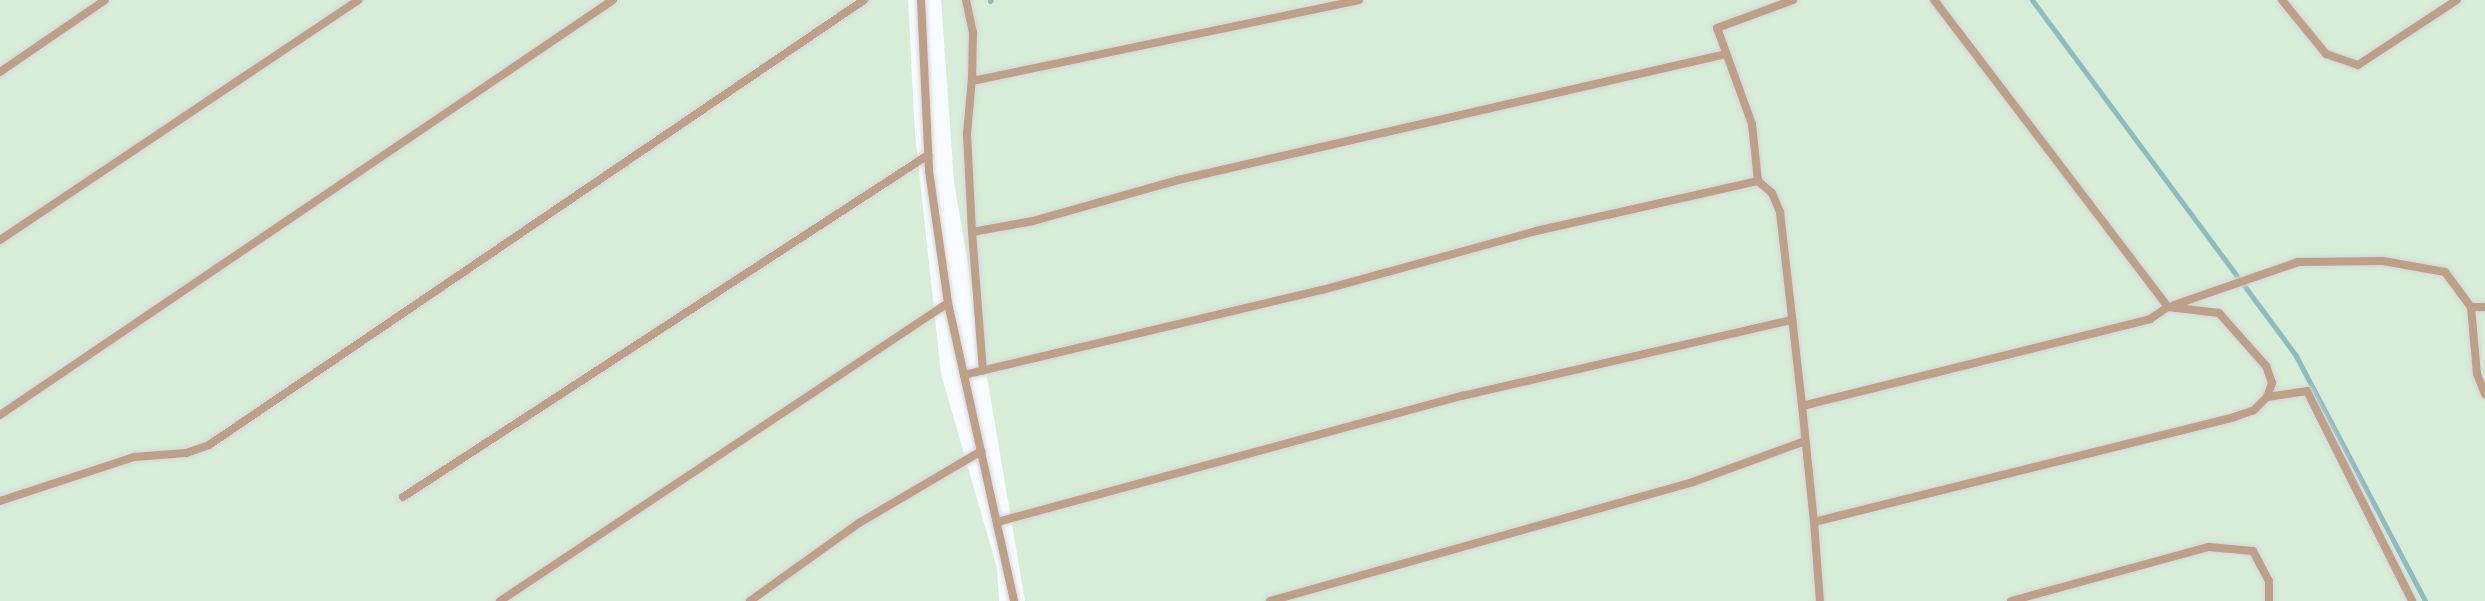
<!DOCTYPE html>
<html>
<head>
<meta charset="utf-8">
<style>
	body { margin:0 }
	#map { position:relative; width:2485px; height:601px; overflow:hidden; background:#f8fbff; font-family:"Nunito Sans",sans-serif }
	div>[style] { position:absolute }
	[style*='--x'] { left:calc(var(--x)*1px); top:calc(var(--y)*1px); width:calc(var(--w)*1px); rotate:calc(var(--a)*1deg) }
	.green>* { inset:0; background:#d7edd8 }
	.stream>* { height:5px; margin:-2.5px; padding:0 2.5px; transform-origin:2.5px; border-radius:2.5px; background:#8cbbc0 }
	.roads { filter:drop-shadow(0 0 2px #d3d6da) drop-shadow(0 0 2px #d3d6da) }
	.service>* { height:8px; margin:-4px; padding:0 4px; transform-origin:4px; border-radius:4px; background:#be9f87 }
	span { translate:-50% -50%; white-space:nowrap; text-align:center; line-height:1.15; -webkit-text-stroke:4.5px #fff; paint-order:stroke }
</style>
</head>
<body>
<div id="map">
	<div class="green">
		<i style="clip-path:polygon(0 0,908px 0,915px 134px,941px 374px,997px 568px,999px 601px,0 601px)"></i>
		<i style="clip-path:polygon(941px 0,2485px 0,2485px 601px,1025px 601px,954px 182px)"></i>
	</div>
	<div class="stream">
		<i style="--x:2032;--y:0;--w:443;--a:53.4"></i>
		<i style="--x:2296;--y:356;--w:277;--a:62.2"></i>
		<i style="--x:990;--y:1;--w:1;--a:-45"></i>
	</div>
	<div class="roads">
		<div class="service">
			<i style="--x:921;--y:0;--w:171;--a:87.3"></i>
			<i style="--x:929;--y:171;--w:133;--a:81.8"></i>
			<i style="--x:948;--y:303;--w:305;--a:77.5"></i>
			<i style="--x:966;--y:0;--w:33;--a:78"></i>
			<i style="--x:973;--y:32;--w:46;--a:91.2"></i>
			<i style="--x:972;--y:78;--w:5;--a:22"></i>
			<i style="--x:977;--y:80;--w:390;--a:-11.8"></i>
			<i style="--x:2282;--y:0;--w:70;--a:50.8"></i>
			<i style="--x:2326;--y:54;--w:34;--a:19"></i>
			<i style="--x:2358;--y:65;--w:118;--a:-33.3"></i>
			<i style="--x:0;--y:72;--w:127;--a:-34.4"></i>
			<i style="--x:972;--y:78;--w:56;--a:95.1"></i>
			<i style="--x:967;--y:134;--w:98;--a:87.1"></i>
			<i style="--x:972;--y:232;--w:62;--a:-10.2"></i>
			<i style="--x:1033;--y:221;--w:151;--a:-15.8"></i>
			<i style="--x:1178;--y:180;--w:562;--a:-12.95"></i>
			<i style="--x:1758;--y:181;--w:57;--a:-96"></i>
			<i style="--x:1752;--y:124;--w:102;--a:-110"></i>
			<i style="--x:1717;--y:28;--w:81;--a:-20.2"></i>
			<i style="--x:972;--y:232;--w:139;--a:85.5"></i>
			<i style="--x:0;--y:240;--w:431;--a:-33.8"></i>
			<i style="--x:2174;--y:305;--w:131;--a:-19.1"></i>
			<i style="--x:2298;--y:262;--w:85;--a:-0.7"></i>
			<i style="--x:2383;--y:261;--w:63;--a:10.1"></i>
			<i style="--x:2445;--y:272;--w:44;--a:53.4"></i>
			<i style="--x:2471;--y:307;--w:14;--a:0"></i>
			<i style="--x:2471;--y:307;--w:67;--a:84.9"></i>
			<i style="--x:2477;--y:374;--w:22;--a:68"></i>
			<i style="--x:964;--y:375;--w:368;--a:-13.4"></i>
			<i style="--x:1322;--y:290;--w:222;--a:-15.4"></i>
			<i style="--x:1536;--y:231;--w:228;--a:-12.7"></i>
			<i style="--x:1758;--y:181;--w:18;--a:41"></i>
			<i style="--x:1772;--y:193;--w:21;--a:67"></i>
			<i style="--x:1780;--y:212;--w:195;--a:83.5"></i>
			<i style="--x:1802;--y:406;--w:359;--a:-14"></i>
			<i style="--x:2150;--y:319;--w:22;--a:-34"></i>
			<i style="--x:2168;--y:307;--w:386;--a:-127.3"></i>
			<i style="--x:2267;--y:397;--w:40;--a:-8.5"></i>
			<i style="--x:2307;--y:391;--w:235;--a:63.4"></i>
			<i style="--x:1802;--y:406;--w:117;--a:84.1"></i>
			<i style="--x:1814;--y:522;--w:433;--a:-14"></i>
			<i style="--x:2234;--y:417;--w:21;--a:-19"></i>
			<i style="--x:2254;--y:410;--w:18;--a:-45"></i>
			<i style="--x:2267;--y:397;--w:15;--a:-70"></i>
			<i style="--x:2272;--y:383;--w:18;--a:-109"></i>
			<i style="--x:2266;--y:366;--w:71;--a:-131.6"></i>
			<i style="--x:2219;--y:313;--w:51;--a:-173.3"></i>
			<i style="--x:0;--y:415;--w:740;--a:-34.1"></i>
			<i style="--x:403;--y:497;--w:627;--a:-33.08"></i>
			<i style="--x:0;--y:501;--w:141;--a:-18.2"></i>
			<i style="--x:134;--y:457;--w:52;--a:-4.4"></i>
			<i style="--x:186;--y:453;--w:24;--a:-19"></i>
			<i style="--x:209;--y:445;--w:792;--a:-34.19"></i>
			<i style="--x:997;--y:522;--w:482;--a:-15.2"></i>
			<i style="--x:1462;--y:396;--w:339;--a:-13"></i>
			<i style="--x:1814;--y:522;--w:79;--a:85.7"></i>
			<i style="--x:500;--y:601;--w:538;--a:-33.63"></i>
			<i style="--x:750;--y:601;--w:134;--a:-35.6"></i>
			<i style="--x:859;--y:523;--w:142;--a:-30.5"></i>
			<i style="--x:1270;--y:601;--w:439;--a:-15.7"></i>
			<i style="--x:1693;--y:482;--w:119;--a:-20.1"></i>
			<i style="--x:2011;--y:601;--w:205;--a:-15.3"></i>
			<i style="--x:2209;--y:547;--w:44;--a:5.2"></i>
			<i style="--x:2253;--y:551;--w:34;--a:62"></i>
			<i style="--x:2269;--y:581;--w:20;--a:90"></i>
		</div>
	</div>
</div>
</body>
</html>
